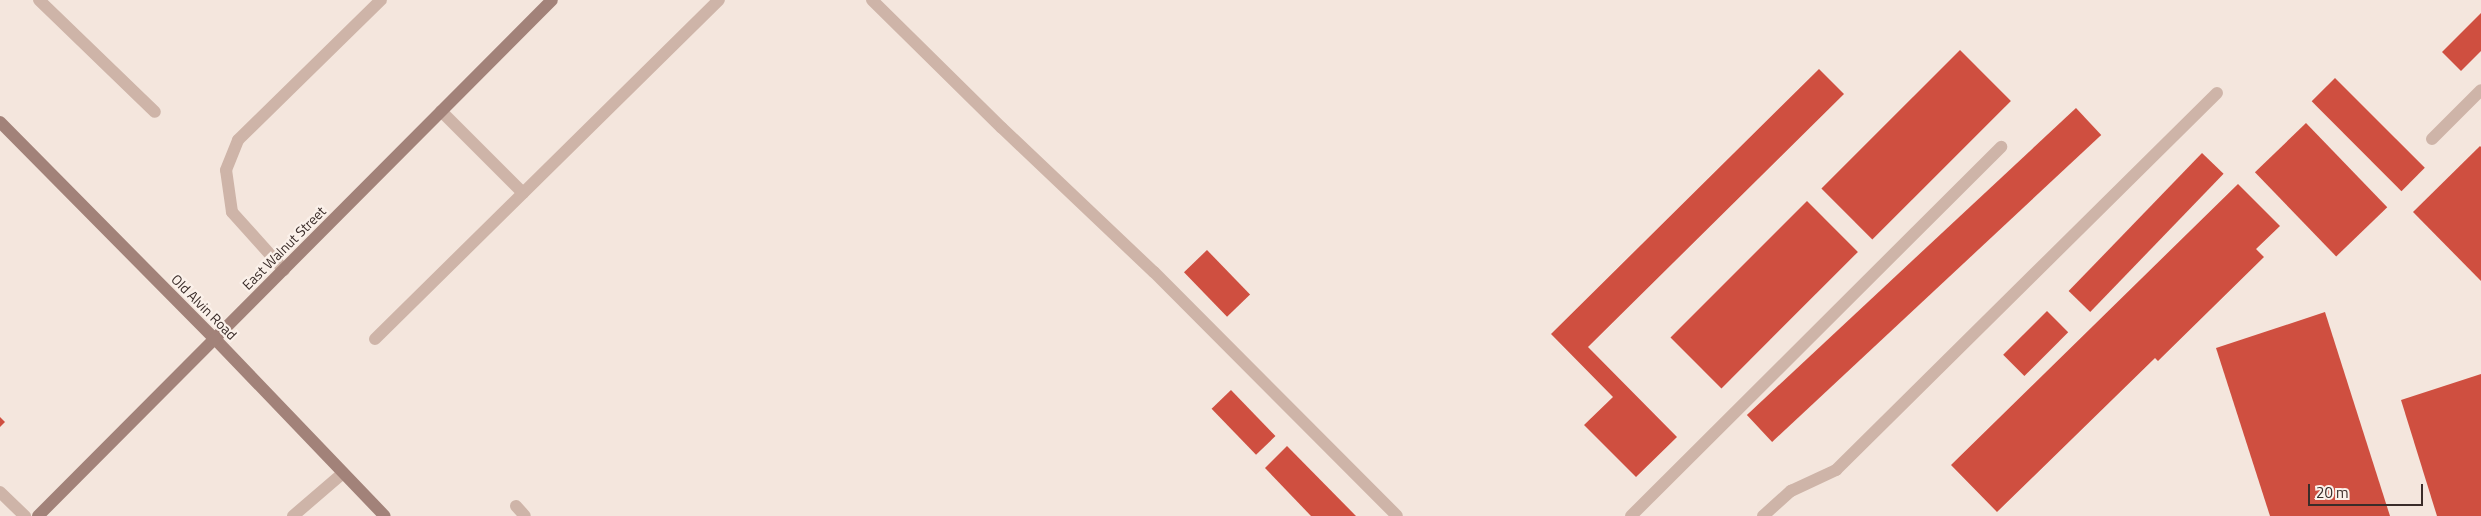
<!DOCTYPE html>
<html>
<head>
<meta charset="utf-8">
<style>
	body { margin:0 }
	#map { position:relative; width:2481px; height:516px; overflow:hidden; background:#f4e6dd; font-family:"Titillium Web",sans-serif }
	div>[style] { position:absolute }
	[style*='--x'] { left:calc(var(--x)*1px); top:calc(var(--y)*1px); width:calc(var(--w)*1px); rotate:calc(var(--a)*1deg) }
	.building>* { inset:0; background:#cf4f40; transform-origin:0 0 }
	.lane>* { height:12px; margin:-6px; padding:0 6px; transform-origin:6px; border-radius:6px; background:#ceb4a8 }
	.street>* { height:12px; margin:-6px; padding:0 6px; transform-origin:6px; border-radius:6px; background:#ceb4a8 }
	.secondary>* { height:12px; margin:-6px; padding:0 6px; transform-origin:6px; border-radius:6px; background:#a28279 }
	span { translate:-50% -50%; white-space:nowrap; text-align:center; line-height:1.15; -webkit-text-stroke:4.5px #fbf1ea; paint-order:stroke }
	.street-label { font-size:14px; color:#3a2c29 }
	.scale { position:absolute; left:2308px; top:484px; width:115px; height:22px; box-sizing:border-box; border:2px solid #3a2c29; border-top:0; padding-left:6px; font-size:15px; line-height:18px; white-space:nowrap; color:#3a2c29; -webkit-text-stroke:4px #fbf1ea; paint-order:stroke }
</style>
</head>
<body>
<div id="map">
	<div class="building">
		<i style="clip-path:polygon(2481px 13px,2481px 51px,2461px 71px,2442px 52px)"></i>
		<i style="left:1960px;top:50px;width:72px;height:196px;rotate:45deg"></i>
		<i style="clip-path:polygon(1819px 69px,1844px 94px,1588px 347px,1677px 437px,1636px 477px,1584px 425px,1613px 397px,1551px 334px)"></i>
		<i style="left:2335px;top:78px;width:127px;height:33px;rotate:45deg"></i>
		<i style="left:2076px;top:108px;width:37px;height:450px;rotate:47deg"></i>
		<i style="left:2306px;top:123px;width:117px;height:71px;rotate:46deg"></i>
		<i style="clip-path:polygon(2480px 146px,2481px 147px,2481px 281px,2413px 212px)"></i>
		<i style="left:2202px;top:153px;width:30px;height:192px;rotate:44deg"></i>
		<i style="clip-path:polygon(2238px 184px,2280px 226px,2256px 249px,2264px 257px,2158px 361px,2155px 358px,1997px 512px,1951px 465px)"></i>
		<i style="left:1807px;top:201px;width:72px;height:193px;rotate:45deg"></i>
		<i style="left:1207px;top:250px;width:62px;height:32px;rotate:46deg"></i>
		<i style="left:2047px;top:311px;width:30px;height:62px;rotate:45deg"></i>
		<i style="clip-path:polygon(2325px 312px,2390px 516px,2270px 516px,2216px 348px)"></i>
		<i style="clip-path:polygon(2481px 374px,2481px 516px,2437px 516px,2401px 400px)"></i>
		<i style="left:1231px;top:390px;width:64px;height:27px;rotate:46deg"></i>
		<i style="clip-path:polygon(0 417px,5px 422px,0 427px)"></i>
		<i style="clip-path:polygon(1287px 446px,1356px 516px,1311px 516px,1265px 468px)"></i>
	</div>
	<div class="lane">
		<i style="--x:39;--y:0;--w:161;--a:44"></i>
		<i style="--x:284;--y:270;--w:78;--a:-131.9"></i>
		<i style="--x:232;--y:212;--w:42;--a:-98.1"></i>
		<i style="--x:226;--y:170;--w:32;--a:-68"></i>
		<i style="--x:238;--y:140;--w:200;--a:-44.4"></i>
		<i style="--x:0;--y:492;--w:35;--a:44"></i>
		<i style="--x:293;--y:516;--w:66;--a:-40.7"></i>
		<i style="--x:1631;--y:516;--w:523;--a:-44.92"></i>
		<i style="--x:1763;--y:516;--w:38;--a:-42"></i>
		<i style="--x:1791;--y:491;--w:50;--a:-25"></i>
		<i style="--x:1836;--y:470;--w:536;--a:-44.7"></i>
	</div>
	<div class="street">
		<i style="--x:872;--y:0;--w:182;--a:44.6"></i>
		<i style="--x:1002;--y:128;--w:209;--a:43.5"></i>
		<i style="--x:1154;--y:272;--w:344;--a:45.1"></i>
		<i style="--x:441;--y:111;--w:116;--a:45"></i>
		<i style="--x:2432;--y:139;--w:69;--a:-45"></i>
		<i style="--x:375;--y:339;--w:483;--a:-44.6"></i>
		<i style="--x:516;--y:506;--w:13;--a:48"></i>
	</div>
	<div class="secondary">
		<i style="--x:0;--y:122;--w:305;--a:45.3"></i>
		<i style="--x:215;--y:339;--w:245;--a:46.2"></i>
		<i style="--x:38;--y:516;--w:728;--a:-45.11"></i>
	</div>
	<div class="street-label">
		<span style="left:284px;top:248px;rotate:-45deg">East Walnut Street</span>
		<span style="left:204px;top:307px;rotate:45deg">Old Alvin Road</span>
	</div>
	<div class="scale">20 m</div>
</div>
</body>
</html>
